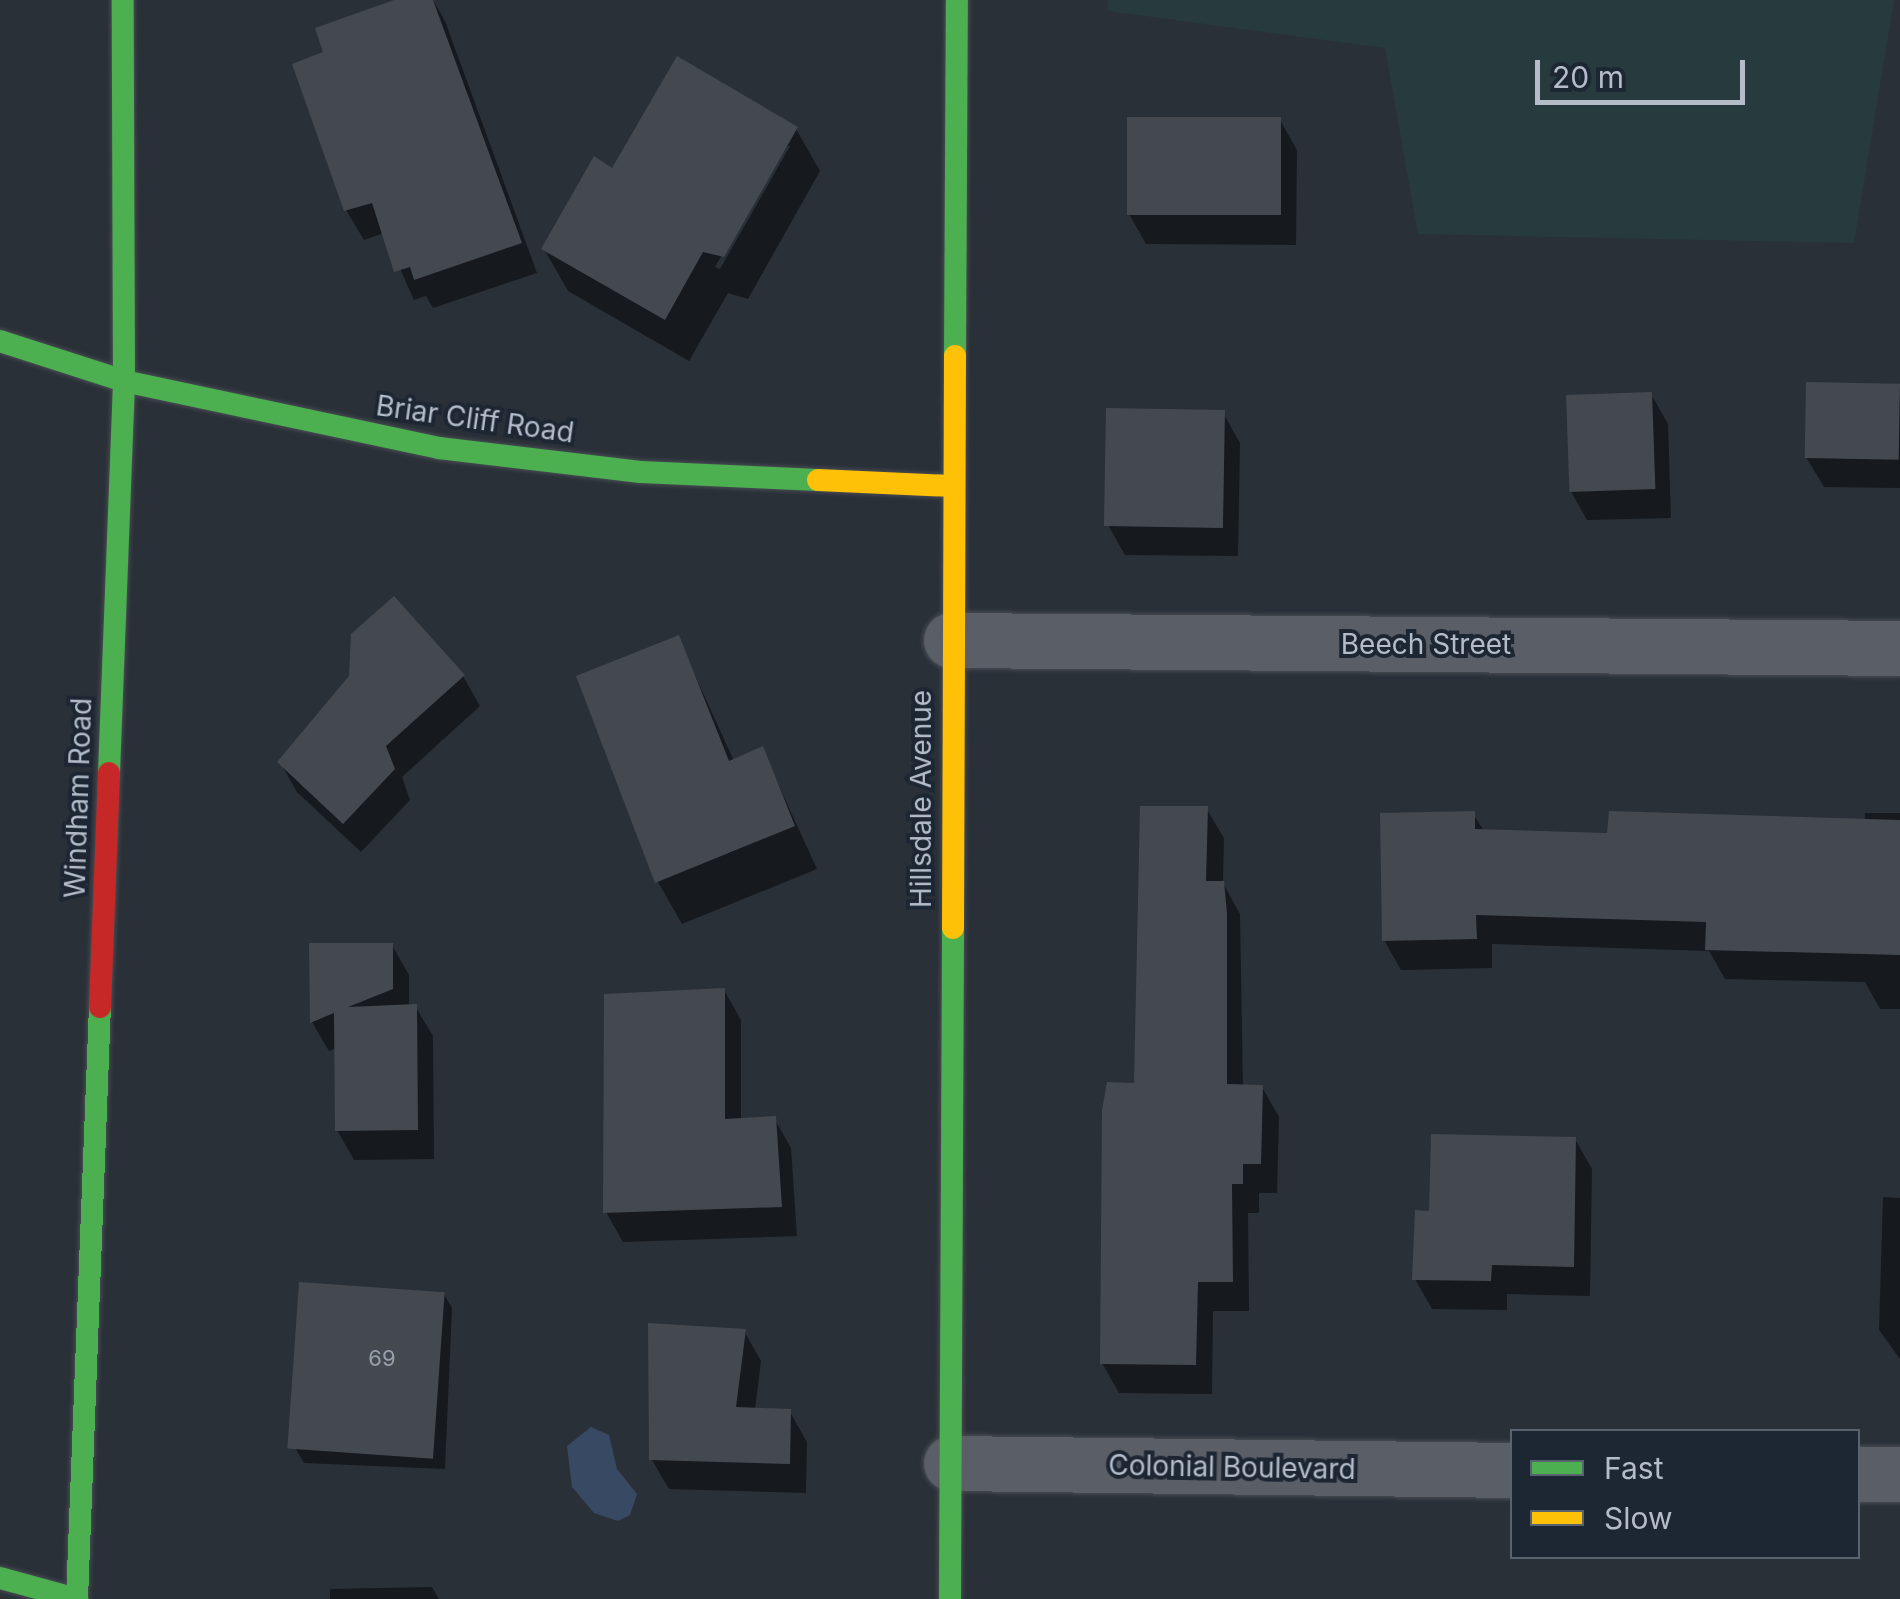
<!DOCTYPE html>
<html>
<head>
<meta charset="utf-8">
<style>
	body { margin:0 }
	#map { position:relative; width:1900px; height:1599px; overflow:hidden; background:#2a3038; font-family:Inter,sans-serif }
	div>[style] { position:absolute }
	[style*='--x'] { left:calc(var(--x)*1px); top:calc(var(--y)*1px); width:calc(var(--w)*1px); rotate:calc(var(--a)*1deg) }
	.green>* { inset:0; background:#273a3e }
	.water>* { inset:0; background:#384963 }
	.shadow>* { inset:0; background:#0007 }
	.building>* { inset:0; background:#444950; transform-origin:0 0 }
	.roads { filter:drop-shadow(0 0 2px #484c53) drop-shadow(0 0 2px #484c53) }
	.street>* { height:55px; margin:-27.5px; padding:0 27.5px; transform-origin:27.5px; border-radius:27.5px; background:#5a5e66 }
	.fast>* { height:22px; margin:-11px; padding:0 11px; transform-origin:11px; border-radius:11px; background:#4caf50 }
	.slow>* { height:22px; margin:-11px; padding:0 11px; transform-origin:11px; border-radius:11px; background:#ffc107 }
	.jam>* { height:22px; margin:-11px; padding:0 11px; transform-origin:11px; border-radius:11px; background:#c62828 }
	span { translate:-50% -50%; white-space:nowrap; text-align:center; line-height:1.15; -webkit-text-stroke:8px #1d2633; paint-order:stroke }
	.number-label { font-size:22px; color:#989fab }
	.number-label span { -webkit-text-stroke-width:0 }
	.street-label { font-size:28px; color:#b4bcc9 }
	.legend { position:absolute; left:1510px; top:1429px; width:350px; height:130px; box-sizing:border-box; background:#1d2633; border:2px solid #59626f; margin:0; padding:12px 18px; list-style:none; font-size:30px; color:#b4bcc9 }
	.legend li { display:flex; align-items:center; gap:20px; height:50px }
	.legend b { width:50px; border:2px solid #59626f }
	.scale { position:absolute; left:1535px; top:60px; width:210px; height:45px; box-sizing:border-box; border:5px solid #b4bcc9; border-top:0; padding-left:12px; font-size:30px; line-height:35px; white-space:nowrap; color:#b4bcc9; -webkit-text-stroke:8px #1d2633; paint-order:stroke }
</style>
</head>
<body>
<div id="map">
	<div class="green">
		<i style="clip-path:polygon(1108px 0,1894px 0,1854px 243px,1418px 234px,1385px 48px,1108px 11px)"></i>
	</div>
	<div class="water">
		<i style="clip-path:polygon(591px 1427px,609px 1435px,617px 1469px,637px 1494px,630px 1515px,618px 1521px,594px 1513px,572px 1487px,567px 1446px)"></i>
	</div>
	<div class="shadow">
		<i style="clip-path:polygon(402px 0,433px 0,445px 21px,537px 273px,433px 308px,426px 296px,414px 300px,384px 233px,364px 240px,346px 210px,326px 54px)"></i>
		<i style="clip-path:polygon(1280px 120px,1297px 150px,1296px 245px,1146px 244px,1129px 214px)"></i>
		<i style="clip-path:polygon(evenodd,796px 129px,820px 171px,748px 299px,728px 293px,689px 361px,568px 291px,544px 249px,613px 171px,796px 129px,784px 146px,790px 146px,720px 269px,715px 267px,784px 146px)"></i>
		<i style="clip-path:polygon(1900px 386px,1900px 488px,1824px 487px,1806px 457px)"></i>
		<i style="clip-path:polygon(1651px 394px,1668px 424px,1671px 518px,1587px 520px,1570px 490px)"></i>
		<i style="clip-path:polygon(1223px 413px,1240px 443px,1238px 556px,1125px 555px,1108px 525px)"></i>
		<i style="clip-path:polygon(678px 638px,734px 761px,762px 749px,817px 869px,682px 924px,658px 882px)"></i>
		<i style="clip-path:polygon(463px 676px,480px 706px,402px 777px,410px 800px,361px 852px,297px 792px,280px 762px)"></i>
		<i style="clip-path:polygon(1206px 808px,1224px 838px,1223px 883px,1240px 914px,1243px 1087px,1262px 1087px,1279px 1117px,1277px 1193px,1259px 1193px,1259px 1213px,1248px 1213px,1249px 1311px,1213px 1311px,1212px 1394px,1119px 1393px,1102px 1363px,1136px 1085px)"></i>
		<i style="clip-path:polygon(1865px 813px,1900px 813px,1900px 1009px,1880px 1009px,1865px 982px,1725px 979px,1709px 951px,1492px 944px,1492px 968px,1401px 970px,1384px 940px,1473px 814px,1484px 831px,1610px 835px,1865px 821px)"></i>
		<i style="clip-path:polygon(392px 945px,409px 975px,409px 1007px,415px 1006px,433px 1036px,434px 1159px,354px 1160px,337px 1130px,337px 1048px,329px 1051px,312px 1022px,311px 946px)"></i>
		<i style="clip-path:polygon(724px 990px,741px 1020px,741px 1121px,774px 1118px,791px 1148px,797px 1236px,623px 1242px,606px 1212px)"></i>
		<i style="clip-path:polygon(1575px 1139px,1592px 1169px,1590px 1296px,1507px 1294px,1507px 1310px,1432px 1309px,1415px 1279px,1431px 1213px)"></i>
		<i style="clip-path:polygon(1883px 1197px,1900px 1198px,1900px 1359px,1879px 1330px)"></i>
		<i style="clip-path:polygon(444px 1294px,452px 1308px,445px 1469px,304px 1463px,295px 1448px)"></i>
		<i style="clip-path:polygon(744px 1331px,761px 1361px,755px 1410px,790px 1412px,807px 1442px,806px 1493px,669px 1489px,652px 1460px)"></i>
		<i style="clip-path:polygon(432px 1587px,439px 1599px,330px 1599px,330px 1589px)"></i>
	</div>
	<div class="building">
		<i style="clip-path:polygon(394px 0,433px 0,522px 243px,414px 280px,410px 267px,394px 272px,372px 203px,344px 211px,292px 64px,323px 52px,315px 28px)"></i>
		<i style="clip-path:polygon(677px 56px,798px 127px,724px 257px,703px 252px,665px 320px,541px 249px,594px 156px,612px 168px)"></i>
		<i style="left:1127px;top:117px;width:154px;height:98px"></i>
		<i style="left:1806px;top:382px;width:94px;height:76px;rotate:1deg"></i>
		<i style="left:1652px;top:392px;width:97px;height:86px;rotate:88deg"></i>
		<i style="left:1106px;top:408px;width:119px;height:118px;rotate:1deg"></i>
		<i style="clip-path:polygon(394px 596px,465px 675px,386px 746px,395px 769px,343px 824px,277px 762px,349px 676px,351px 634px)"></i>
		<i style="clip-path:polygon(679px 635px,729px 761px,763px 746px,795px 826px,655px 883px,576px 676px)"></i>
		<i style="clip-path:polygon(1140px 806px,1208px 806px,1206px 881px,1224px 881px,1227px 914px,1227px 1084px,1263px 1085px,1261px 1164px,1243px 1164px,1243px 1184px,1232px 1184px,1233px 1282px,1198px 1282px,1196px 1365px,1100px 1364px,1102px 1110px,1107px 1082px,1134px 1083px)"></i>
		<i style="clip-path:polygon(1475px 811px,1475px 829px,1607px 833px,1609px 811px,1900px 820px,1900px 955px,1705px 950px,1706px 922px,1476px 915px,1477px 939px,1382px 941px,1380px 813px)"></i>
		<i style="clip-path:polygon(309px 943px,393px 943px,393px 989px,348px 1007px,417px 1004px,418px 1130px,335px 1131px,334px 1013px,310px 1023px)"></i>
		<i style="clip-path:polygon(725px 988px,725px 1119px,776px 1116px,782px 1207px,603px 1213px,604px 994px)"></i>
		<i style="clip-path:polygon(1431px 1134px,1576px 1137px,1574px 1267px,1492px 1265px,1491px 1281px,1412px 1280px,1415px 1210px,1429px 1211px)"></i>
		<i style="left:299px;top:1282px;width:146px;height:167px;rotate:4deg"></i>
		<i style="clip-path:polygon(648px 1323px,746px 1329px,736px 1407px,791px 1409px,790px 1464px,649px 1460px)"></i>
	</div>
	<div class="roads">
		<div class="street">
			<i style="--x:951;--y:640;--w:949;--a:0.48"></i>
			<i style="--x:951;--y:1463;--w:561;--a:0.71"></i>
			<i style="--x:1858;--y:1474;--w:42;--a:0"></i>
		</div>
		<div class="fast">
			<i style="--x:0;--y:341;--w:130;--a:17.9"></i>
			<i style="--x:124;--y:381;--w:322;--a:12"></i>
			<i style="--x:439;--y:448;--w:203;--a:6.8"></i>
			<i style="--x:641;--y:472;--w:177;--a:2.6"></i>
			<i style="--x:955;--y:356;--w:356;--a:-89.7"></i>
			<i style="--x:109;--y:773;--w:392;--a:-87.8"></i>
			<i style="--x:124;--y:381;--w:381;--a:-90.2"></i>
			<i style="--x:0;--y:1578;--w:80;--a:15.3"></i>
			<i style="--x:77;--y:1599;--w:592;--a:-87.78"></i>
			<i style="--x:950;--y:1599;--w:671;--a:-89.74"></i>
		</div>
		<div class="slow">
			<i style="--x:818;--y:480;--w:134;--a:2.6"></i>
			<i style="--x:953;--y:928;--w:572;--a:-89.8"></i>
		</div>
		<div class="jam">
			<i style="--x:100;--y:1007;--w:234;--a:-87.8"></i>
		</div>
	</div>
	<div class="number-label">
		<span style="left:382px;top:1359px">69</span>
	</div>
	<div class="street-label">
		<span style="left:475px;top:419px;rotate:8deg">Briar Cliff Road</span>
		<span style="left:1426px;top:644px">Beech Street</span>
		<span style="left:78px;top:798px;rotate:-88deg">Windham Road</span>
		<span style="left:921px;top:799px;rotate:-90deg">Hillsdale Avenue</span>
		<span style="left:1232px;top:1467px;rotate:1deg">Colonial Boulevard</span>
	</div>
	<ul class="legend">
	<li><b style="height:12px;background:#4caf50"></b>Fast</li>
	<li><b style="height:12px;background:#ffc107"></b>Slow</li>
	</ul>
	<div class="scale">20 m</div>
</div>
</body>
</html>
